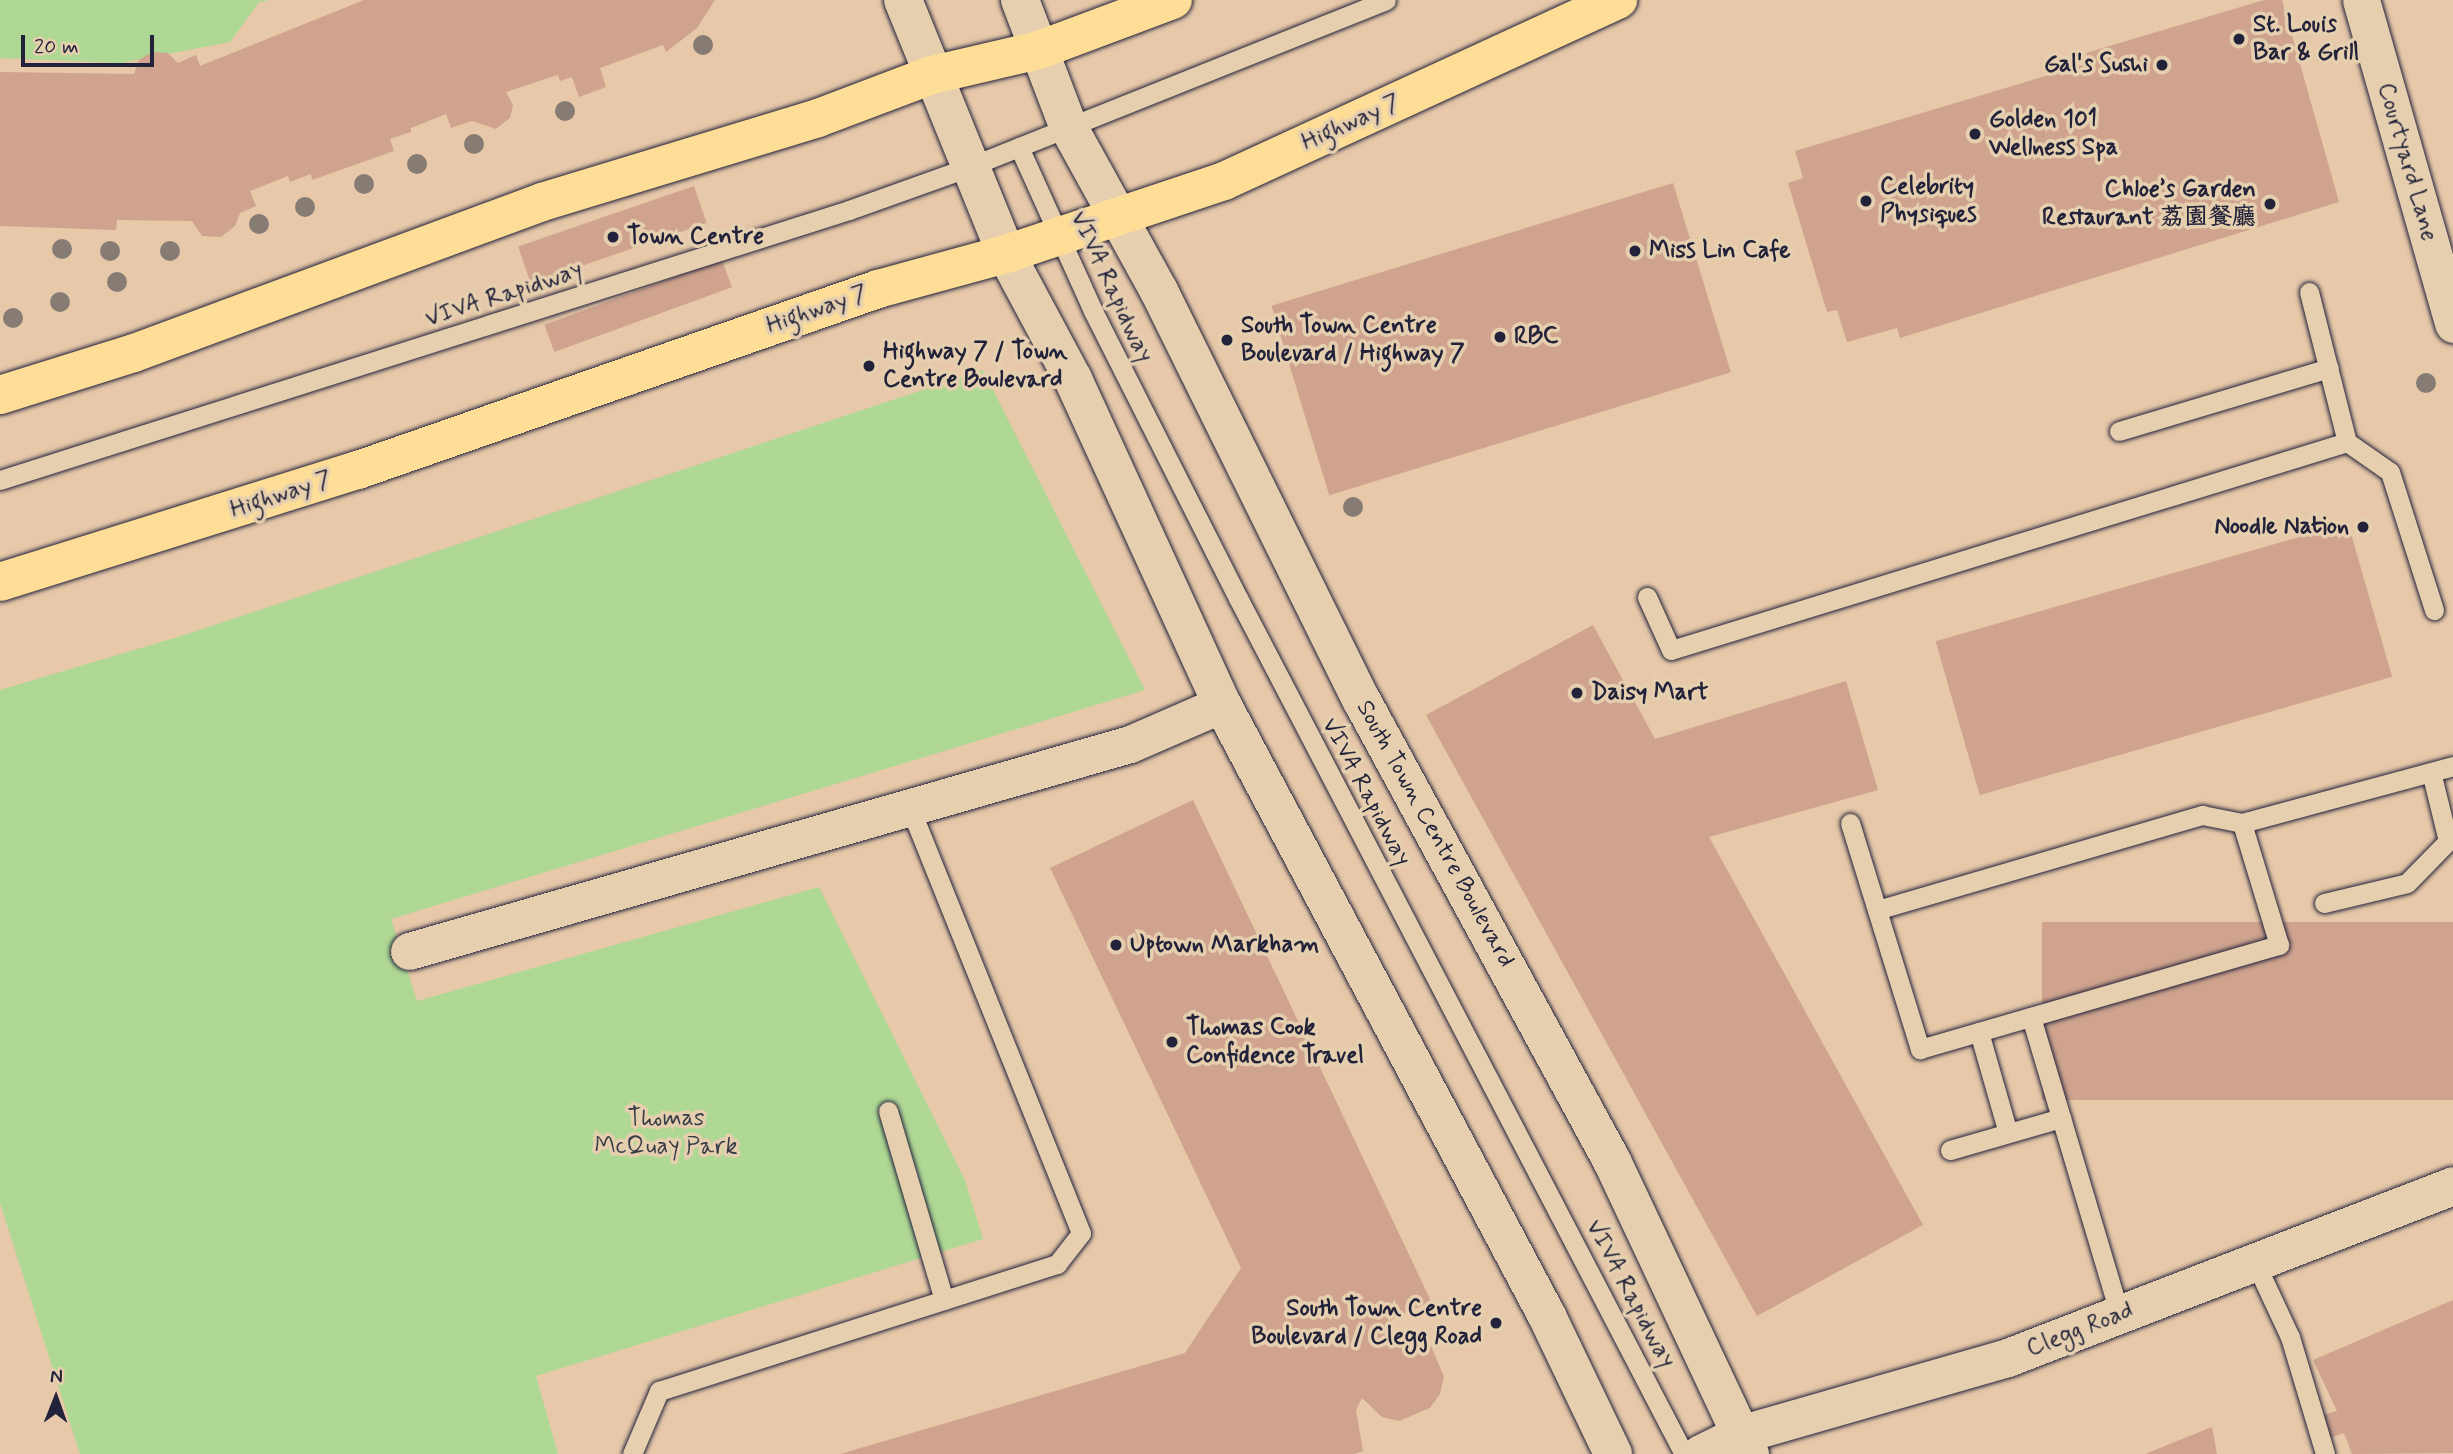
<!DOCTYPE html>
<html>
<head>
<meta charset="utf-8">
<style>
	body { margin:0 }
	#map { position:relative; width:2453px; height:1454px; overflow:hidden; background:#e7c8a9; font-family:Mynerve,"LXGW WenKai TC",sans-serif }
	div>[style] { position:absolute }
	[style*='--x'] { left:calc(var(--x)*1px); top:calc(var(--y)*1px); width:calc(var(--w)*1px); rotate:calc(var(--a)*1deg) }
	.green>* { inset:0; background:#afd894 }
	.building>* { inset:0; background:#cfa38e; transform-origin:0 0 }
	.roads { filter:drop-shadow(0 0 2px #22223b) drop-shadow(0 0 2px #22223b) }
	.lane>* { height:19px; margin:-9.5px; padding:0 9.5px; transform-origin:9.5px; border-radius:9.5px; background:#e5cfae }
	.street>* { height:37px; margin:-18.5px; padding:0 18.5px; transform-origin:18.5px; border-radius:18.5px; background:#e5cfae }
	.secondary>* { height:38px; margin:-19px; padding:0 19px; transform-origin:19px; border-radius:19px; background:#e5cfae }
	.primary>* { height:38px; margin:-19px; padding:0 19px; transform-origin:19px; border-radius:19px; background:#fedd96 }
	.trees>* { width:20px; height:20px; margin:-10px; border-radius:50%; background:#867c74 }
	.dots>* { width:19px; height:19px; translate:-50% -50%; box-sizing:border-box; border:4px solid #e5cfae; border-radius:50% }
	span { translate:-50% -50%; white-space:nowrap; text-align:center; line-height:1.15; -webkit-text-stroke:7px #e5cfae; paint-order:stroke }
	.poi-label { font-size:24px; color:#22223b; font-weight:700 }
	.left { translate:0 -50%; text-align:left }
	.right { translate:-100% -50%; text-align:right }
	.street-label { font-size:24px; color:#22223b }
	.park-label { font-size:24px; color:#373d48 }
	.north { position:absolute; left:21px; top:1363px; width:70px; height:70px; -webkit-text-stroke:5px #e5cfae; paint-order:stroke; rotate:1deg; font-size:19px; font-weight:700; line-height:28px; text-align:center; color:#22223b }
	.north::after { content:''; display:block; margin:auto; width:24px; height:32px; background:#22223b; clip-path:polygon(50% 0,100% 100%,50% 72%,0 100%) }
	.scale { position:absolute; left:21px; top:35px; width:133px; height:32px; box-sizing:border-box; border:4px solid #22223b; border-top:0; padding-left:9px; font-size:21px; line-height:24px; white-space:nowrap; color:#22223b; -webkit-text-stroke:5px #e5cfae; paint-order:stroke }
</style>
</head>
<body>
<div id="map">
	<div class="green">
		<i style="clip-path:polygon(0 0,270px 0,259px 2px,230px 42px,121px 63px,0 58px)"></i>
		<i style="clip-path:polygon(983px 370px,1145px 690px,391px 919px,417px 1001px,819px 887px,965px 1180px,983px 1239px,536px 1376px,558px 1454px,80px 1454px,0 1203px,0 690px,181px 636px)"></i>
	</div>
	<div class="building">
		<i style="clip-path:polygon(364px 0,715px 0,697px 28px,666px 52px,663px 45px,600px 68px,606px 87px,579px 97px,572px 77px,560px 81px,558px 75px,506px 92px,513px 105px,510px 118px,496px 129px,472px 121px,451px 128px,446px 114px,411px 128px,411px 132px,390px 139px,394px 151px,312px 180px,311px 174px,290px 182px,288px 176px,250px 191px,256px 206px,240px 213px,235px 226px,221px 237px,202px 236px,192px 221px,117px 220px,116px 230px,0 226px,0 72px,134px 74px,139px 60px,152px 52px,168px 53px,178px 63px,196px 55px,200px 66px)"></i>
		<i style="clip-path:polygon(2264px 0,2282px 0,2339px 202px,1900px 338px,1897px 328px,1847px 342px,1837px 310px,1827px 312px,1788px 183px,1803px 178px,1795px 151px,2089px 63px,2086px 53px)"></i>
		<i style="left:1673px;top:183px;width:198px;height:420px;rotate:73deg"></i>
		<i style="left:694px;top:186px;width:39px;height:186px;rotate:71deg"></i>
		<i style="left:722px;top:260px;width:29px;height:189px;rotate:70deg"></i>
		<i style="left:2348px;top:523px;width:160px;height:429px;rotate:74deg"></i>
		<i style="clip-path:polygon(1593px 625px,1655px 739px,1846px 681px,1878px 790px,1709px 837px,1923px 1225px,1757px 1316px,1426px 715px)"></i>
		<i style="clip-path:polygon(1193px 800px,1431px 1301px,1391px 1320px,1387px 1335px,1417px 1336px,1431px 1346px,1444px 1377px,1440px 1394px,1430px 1408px,1399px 1421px,1382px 1417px,1362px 1398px,1356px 1410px,1363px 1451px,1354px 1454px,840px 1454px,1185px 1353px,1241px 1268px,1050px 868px)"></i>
		<i style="left:2453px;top:922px;width:178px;height:411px;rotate:90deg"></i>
		<i style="clip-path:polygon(2453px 1300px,2453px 1453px,2352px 1454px,2344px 1433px,2327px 1439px,2320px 1416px,2337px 1411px,2313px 1360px)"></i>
		<i style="clip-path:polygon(2212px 1427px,2217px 1454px,2145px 1454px)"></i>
	</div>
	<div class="roads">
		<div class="lane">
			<i style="--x:1019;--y:147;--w:180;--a:65.7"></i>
			<i style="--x:1093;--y:311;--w:322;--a:63.2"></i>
			<i style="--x:1238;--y:598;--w:965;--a:62.48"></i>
			<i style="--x:2309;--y:292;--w:155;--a:75.8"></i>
			<i style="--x:2119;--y:431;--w:219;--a:-16.7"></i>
			<i style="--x:0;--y:480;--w:891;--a:-17.64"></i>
			<i style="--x:849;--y:210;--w:127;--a:-19.7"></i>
			<i style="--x:969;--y:167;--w:449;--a:-21.8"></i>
			<i style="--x:1647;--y:597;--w:58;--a:65.6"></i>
			<i style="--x:1671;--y:650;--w:707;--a:-17.1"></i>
			<i style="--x:2347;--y:442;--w:52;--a:34.9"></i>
			<i style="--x:2390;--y:472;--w:145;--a:72.3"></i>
			<i style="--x:1850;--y:823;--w:237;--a:72.8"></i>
			<i style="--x:1920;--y:1049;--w:374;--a:-16.2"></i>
			<i style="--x:2279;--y:945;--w:127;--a:-106.9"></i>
			<i style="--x:2324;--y:903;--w:85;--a:-13.5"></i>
			<i style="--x:2407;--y:883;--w:59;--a:-45.7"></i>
			<i style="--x:2448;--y:841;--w:71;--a:-103.8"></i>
			<i style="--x:1877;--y:910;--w:339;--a:-16.3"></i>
			<i style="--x:2202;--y:815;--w:41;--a:11.3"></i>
			<i style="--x:2242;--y:823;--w:219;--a:-15.1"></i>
			<i style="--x:2031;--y:1017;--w:311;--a:73.4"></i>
			<i style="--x:1979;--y:1032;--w:105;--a:74"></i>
			<i style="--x:888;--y:1111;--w:197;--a:73.5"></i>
			<i style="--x:1950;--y:1150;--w:116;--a:-16.1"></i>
			<i style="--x:2255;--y:1262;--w:83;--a:65"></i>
			<i style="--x:2290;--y:1337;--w:122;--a:73.3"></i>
			<i style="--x:632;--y:1454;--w:69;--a:-66.8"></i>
			<i style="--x:659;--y:1391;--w:418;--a:-17.7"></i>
			<i style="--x:1057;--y:1264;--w:39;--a:-52"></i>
			<i style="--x:1081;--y:1233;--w:459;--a:-111.9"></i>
		</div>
		<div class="street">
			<i style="--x:2361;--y:0;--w:337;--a:74.1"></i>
			<i style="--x:409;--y:951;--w:750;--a:-16.02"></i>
			<i style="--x:1130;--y:744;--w:100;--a:-23.5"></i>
		</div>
		<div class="secondary">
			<i style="--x:903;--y:0;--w:274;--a:67.9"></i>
			<i style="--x:1006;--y:254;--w:142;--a:61.8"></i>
			<i style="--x:1073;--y:379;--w:358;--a:65.4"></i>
			<i style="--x:1222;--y:704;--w:693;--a:62.03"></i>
			<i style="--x:1547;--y:1316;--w:153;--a:64.4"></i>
			<i style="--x:1020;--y:0;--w:137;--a:69.1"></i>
			<i style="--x:1069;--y:128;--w:186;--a:61.1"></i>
			<i style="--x:1159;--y:291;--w:458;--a:63.7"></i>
			<i style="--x:1362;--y:701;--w:524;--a:61.48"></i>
			<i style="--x:1612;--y:1161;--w:324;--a:64.8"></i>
			<i style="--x:1701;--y:1454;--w:43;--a:-26"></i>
			<i style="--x:1740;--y:1435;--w:279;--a:-16"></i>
			<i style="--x:2008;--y:1358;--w:477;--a:-21.1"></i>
		</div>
		<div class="primary">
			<i style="--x:0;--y:395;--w:140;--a:-17.4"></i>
			<i style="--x:134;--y:353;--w:435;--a:-20.3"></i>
			<i style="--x:542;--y:202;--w:288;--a:-16.9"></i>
			<i style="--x:818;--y:118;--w:122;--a:-20.7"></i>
			<i style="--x:932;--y:75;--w:110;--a:-13.2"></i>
			<i style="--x:1039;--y:50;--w:143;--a:-20.5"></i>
			<i style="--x:0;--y:582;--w:375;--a:-17.4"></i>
			<i style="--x:358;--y:470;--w:551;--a:-19.19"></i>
			<i style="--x:878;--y:289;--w:133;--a:-15.3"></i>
			<i style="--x:1006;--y:254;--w:230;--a:-18.5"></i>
			<i style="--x:1224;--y:181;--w:434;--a:-24.7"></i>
		</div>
	</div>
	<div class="trees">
		<i style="left:703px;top:45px"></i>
		<i style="left:565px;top:111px"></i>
		<i style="left:474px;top:144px"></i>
		<i style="left:417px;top:164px"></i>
		<i style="left:364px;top:184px"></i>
		<i style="left:305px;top:207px"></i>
		<i style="left:259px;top:224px"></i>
		<i style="left:62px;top:249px"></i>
		<i style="left:110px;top:251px"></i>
		<i style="left:170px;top:251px"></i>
		<i style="left:117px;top:282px"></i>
		<i style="left:60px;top:302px"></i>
		<i style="left:13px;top:318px"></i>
		<i style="left:2426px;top:383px"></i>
		<i style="left:1353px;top:507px"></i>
	</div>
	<div class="dots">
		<i style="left:2239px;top:39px;background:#22223b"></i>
		<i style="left:2162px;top:65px;background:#22223b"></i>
		<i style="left:1975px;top:134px;background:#22223b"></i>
		<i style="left:1866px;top:201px;background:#22223b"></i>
		<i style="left:2270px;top:204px;background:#22223b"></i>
		<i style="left:613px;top:237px;background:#22223b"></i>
		<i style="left:1635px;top:251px;background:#22223b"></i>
		<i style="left:1500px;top:337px;background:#22223b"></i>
		<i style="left:1227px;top:340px;background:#22223b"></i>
		<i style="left:869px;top:366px;background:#22223b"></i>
		<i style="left:2363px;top:527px;background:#22223b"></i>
		<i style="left:1577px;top:693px;background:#22223b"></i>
		<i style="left:1116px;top:945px;background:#22223b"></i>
		<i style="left:1172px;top:1042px;background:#22223b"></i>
		<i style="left:1496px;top:1323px;background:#22223b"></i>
	</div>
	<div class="poi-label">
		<span class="left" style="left:2253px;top:39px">St. Louis<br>Bar &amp; Grill</span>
		<span class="right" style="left:2148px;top:65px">Gal's Sushi</span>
		<span class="left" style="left:1989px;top:134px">Golden 101<br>Wellness Spa</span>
		<span class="left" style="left:1880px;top:201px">Celebrity<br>Physiques</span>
		<span class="right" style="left:2256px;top:204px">Chloe’s Garden<br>Restaurant 荔園餐廳</span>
		<span class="left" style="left:627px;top:237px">Town Centre</span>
		<span class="left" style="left:1649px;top:251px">Miss Lin Cafe</span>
		<span class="left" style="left:1241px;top:340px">South Town Centre<br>Boulevard / Highway 7</span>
		<span class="left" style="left:1514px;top:337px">RBC</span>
		<span class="left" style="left:883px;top:366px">Highway 7 / Town<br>Centre Boulevard</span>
		<span class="right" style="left:2349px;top:527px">Noodle Nation</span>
		<span class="left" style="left:1591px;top:693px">Daisy Mart</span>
		<span class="left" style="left:1130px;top:945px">Uptown Markham</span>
		<span class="left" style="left:1186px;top:1042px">Thomas Cook<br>Confidence Travel</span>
		<span class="right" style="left:1482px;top:1323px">South Town Centre<br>Boulevard / Clegg Road</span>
	</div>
	<div class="street-label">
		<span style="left:1351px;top:123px;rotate:-24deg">Highway 7</span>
		<span style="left:2407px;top:162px;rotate:74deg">Courtyard Lane</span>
		<span style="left:1111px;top:287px;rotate:65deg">VIVA Rapidway</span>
		<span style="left:504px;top:295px;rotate:-18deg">VIVA Rapidway</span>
		<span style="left:817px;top:310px;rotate:-19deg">Highway 7</span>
		<span style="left:281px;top:495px;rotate:-18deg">Highway 7</span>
		<span style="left:1366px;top:792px;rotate:62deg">VIVA Rapidway</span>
		<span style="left:1435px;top:834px;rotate:61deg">South Town Centre Boulevard</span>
		<span style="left:1630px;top:1294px;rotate:62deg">VIVA Rapidway</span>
		<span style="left:2080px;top:1330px;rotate:-21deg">Clegg Road</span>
	</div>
	<div class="park-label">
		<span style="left:666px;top:1133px">Thomas<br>McQuay Park</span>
	</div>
	<div class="north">N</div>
	<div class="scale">20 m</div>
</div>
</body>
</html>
